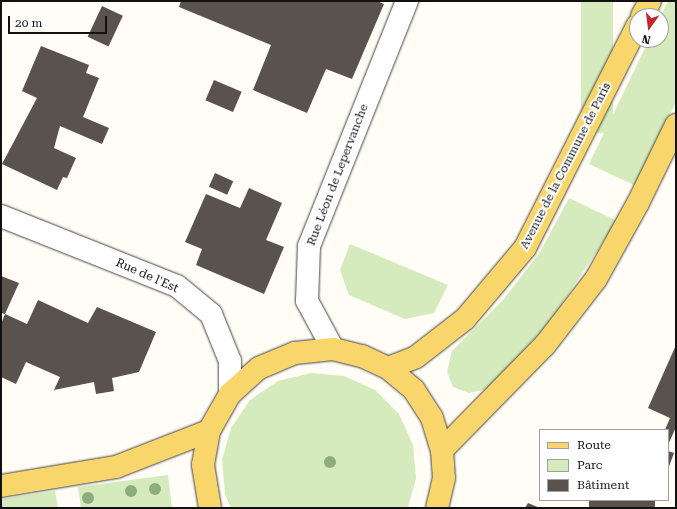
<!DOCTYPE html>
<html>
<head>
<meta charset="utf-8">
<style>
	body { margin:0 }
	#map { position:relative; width:677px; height:509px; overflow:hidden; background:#fffdf5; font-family:"Roboto Serif",serif }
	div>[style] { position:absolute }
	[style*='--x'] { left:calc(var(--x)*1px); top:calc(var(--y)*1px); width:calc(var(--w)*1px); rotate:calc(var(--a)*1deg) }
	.green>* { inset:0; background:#d5ebbd; transform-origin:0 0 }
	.building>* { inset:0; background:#5a524d; transform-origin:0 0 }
	.roads { filter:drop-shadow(0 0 1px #444) drop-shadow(0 0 1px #444) }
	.minor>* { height:22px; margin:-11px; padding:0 11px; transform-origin:11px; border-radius:11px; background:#fff }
	.major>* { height:22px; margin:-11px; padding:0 11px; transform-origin:11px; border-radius:11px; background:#f9d66b }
	.trees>* { width:12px; height:12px; margin:-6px; border-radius:50%; background:#8dad7f }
	span { translate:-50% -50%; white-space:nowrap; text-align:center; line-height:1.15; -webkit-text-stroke:4px #fff; paint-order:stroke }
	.street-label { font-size:12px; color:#111 }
	.frame { position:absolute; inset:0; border:2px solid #111; pointer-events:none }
	.legend { position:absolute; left:539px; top:429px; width:130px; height:72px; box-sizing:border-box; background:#fff; border:1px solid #a0a0a0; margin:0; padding:5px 7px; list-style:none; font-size:12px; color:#111 }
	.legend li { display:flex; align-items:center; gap:8px; height:20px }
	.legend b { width:20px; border:1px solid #a0a0a0 }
	.north { position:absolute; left:629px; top:8px; width:40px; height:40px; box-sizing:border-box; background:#fff; border:1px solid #a0a0a0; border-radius:50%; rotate:194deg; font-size:11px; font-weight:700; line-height:16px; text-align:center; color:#111 }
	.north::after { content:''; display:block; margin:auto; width:14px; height:18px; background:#c4262e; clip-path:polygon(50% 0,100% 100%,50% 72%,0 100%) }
	.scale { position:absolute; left:8px; top:16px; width:99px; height:18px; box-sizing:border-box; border:2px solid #111; border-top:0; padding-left:5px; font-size:12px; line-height:14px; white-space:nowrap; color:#111; -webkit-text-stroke:3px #fff; paint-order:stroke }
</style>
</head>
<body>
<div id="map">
	<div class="green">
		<i style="left:581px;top:1px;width:32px;height:132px"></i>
		<i style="clip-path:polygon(668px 1px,676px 1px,676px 102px,636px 186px,589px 164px,649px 40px,661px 40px,661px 16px)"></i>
		<i style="clip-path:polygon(569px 198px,617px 221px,549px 323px,488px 389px,469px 393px,453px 387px,447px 372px,452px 351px,503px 300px,540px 252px)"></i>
		<i style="clip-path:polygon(350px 244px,448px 285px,434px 313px,405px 319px,349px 295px,340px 270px)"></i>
		<i style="clip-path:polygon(311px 373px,344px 376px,375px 390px,399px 414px,413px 445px,416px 478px,408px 508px,231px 508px,225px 494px,222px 460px,231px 428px,250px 400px,278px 381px)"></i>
		<i style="clip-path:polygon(168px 475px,172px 508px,81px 508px,78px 487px)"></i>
		<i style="clip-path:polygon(55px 491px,58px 508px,1px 508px,1px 499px)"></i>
	</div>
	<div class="building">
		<i style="clip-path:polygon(181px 1px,377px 1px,384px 4px,352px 79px,326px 69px,307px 113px,253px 90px,271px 45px,179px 7px)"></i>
		<i style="left:102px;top:6px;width:23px;height:34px;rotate:25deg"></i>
		<i style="clip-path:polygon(41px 46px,89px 65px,86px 73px,99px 78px,83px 117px,109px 128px,102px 144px,60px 126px,54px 148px,76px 158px,67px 178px,63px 177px,57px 190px,2px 164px,37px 98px,22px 91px)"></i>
		<i style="left:214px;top:80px;width:30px;height:22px;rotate:23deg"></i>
		<i style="left:215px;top:173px;width:20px;height:15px;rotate:24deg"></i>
		<i style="clip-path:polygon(249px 188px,282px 203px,266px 240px,284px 247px,264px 294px,196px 265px,202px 249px,185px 242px,206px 194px,240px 208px)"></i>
		<i style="clip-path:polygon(1px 276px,19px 283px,5px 314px,1px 313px)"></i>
		<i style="clip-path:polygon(38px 300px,88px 323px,97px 307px,156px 332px,139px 372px,112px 378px,114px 391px,96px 394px,94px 382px,54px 390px,60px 377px,26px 362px,16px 384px,1px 377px,1px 324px,5px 314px,27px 324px)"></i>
		<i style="clip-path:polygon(676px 345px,676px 427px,668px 445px,668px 430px,665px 430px,670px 418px,648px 408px)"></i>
		<i style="clip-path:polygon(668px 451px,674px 453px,668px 469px)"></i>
		<i style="left:589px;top:500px;width:66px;height:9px"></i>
		<i style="clip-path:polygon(528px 503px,540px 508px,525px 508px)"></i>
	</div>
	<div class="roads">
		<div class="minor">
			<i style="--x:1;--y:216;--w:189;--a:21.7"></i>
			<i style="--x:177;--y:286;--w:44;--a:39.5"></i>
			<i style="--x:211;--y:314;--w:51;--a:68"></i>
			<i style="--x:230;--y:361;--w:33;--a:90"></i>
			<i style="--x:333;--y:349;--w:55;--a:-118.4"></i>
			<i style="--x:307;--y:301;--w:55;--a:-87.9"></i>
			<i style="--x:309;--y:246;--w:264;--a:-68.2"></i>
		</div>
		<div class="major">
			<i style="--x:642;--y:16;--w:17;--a:-62"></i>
			<i style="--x:388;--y:368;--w:30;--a:-21"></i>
			<i style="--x:416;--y:357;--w:62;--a:-37.8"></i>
			<i style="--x:465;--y:319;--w:93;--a:-49.8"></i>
			<i style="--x:525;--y:248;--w:249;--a:-63.2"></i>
			<i style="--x:442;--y:450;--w:147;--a:-45.6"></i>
			<i style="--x:545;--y:345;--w:83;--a:-52.3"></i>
			<i style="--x:596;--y:279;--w:87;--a:-61.1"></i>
			<i style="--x:638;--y:203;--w:87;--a:-64"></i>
			<i style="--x:1;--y:486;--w:117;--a:-9.4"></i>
			<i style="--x:116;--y:467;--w:100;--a:-21.2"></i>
			<i style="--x:210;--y:508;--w:44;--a:-99.2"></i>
			<i style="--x:203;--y:465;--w:35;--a:-80"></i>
			<i style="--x:209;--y:431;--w:43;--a:-60.4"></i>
			<i style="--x:230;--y:394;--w:39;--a:-42"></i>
			<i style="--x:259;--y:368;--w:39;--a:-23"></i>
			<i style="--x:295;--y:353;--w:38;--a:-6"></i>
			<i style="--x:333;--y:349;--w:30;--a:14"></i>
			<i style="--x:362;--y:356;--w:29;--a:25"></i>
			<i style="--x:388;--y:368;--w:34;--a:40"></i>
			<i style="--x:414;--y:390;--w:33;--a:57"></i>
			<i style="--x:432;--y:418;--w:34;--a:73"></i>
			<i style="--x:442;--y:450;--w:28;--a:86"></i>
			<i style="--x:444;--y:478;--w:31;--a:103"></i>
		</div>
	</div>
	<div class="trees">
		<i style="left:330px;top:462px"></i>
		<i style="left:155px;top:489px"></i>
		<i style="left:131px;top:491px"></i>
		<i style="left:88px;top:498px"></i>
	</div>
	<div class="street-label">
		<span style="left:566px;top:166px;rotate:-63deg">Avenue de la Commune de Paris</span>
		<span style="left:338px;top:175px;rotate:-69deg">Rue Léon de Lepervanche</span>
		<span style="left:147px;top:276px;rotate:24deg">Rue de l'Est</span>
	</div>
	<div class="frame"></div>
	<ul class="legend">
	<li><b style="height:5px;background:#f9d66b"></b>Route</li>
	<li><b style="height:11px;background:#d5ebbd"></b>Parc</li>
	<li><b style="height:11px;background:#5a524d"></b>Bâtiment</li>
	</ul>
	<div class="north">N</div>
	<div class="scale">20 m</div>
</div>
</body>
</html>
